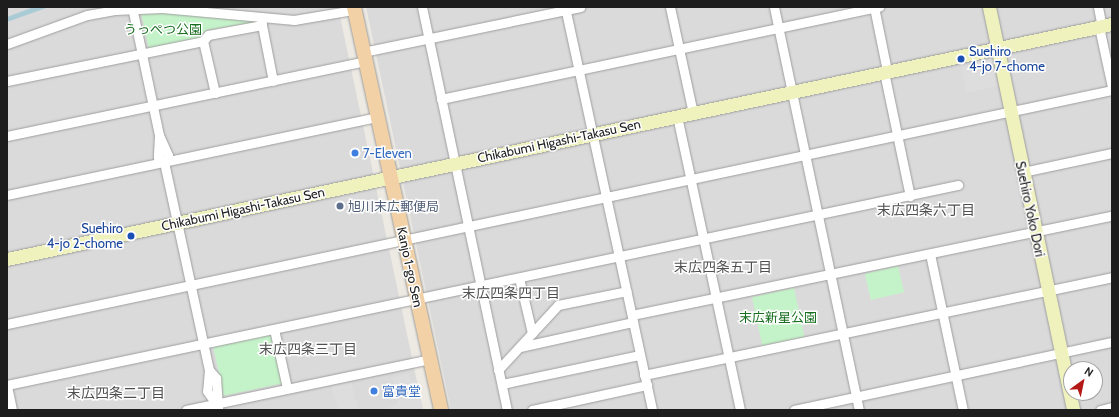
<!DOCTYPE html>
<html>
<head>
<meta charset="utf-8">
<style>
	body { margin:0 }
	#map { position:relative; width:1119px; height:417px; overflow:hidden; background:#edeae4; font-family:Cabin,"Noto Sans JP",sans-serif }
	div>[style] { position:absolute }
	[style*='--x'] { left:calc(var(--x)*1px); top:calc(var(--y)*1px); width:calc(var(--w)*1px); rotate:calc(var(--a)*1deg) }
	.residential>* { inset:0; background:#dbdada }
	.park>* { inset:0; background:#c5f3c9; transform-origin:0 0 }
	.parking>* { inset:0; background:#ddd; transform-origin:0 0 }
	.water>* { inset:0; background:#a9cbd6 }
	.roads { filter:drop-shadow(0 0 1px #9e9e9e) drop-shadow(0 0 1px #9e9e9e) }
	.street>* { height:9px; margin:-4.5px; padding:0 4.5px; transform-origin:4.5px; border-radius:4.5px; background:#fff }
	.secondary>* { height:13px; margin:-6.5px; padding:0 6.5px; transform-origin:6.5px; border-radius:6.5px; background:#eff2bd }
	.primary>* { height:14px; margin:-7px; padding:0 7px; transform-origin:7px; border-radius:7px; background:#f1d1a5 }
	.dots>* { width:11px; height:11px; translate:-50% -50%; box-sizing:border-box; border:2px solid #fff; border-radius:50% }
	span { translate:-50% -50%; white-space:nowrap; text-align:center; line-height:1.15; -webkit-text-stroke:3px #fff; paint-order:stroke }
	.park-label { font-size:13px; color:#176e1f }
	.transit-label { font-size:13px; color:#164399 }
	.left { translate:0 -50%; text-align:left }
	.right { translate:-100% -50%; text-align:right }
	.street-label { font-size:13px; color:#1d1d1d }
	.shop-label { font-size:13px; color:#366cbe }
	.service-label { font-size:13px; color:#4e5e75 }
	.neighbourhood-label { font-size:14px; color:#505050 }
	.frame { position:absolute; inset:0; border:8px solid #1d1d1d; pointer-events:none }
	.north { position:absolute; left:1063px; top:361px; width:40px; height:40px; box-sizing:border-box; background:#fff; border:1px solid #a5a5a5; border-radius:50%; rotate:33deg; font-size:11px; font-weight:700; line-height:16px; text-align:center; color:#1d1d1d }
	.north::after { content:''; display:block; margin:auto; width:14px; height:18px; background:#b41816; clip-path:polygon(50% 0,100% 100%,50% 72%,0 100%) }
</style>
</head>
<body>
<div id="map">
	<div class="residential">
		<i style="clip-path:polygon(7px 7px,338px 7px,423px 410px,7px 410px)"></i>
		<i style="clip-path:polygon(evenodd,366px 7px,1112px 7px,1112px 410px,451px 410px,366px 7px,1071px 369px,1095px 369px,1095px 393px,1071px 393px,1071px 369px)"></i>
	</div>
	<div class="park">
		<i style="clip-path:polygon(164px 11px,256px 19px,256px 22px,207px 30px,196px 40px,149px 49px,141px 12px)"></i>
		<i style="left:898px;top:266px;width:27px;height:34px;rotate:77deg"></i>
		<i style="left:794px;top:288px;width:50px;height:43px;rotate:78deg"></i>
		<i style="left:274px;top:334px;width:50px;height:62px;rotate:78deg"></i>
	</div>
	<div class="parking">
		<i style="left:993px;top:59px;width:27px;height:33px;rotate:77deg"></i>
		<i style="clip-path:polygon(409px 374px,411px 381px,416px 380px,423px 410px,384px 410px,398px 403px,392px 377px)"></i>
		<i style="clip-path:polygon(351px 382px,358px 410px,338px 410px,332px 387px)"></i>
	</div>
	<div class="water">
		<i style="clip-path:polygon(34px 7px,49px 7px,7px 22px,7px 17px)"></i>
	</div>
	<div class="roads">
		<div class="street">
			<i style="--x:132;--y:7;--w:131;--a:78.1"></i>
			<i style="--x:159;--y:135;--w:22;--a:66"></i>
			<i style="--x:168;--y:155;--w:8;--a:120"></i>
			<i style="--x:422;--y:7;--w:412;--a:78.1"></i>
			<i style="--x:565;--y:7;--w:412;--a:77.8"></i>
			<i style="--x:670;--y:7;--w:108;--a:77.8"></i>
			<i style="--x:774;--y:7;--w:412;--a:78.1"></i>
			<i style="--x:874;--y:7;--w:65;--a:78.5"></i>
			<i style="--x:1098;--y:7;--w:20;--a:79"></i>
			<i style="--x:262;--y:25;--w:57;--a:78.9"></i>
			<i style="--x:1099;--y:27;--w:61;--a:77.8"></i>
			<i style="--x:7;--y:44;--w:85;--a:-19.9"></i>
			<i style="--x:87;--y:15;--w:28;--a:-10"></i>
			<i style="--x:115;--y:10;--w:47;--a:-2.4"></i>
			<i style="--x:162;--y:8;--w:133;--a:5.2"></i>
			<i style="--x:294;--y:20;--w:61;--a:-9.5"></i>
			<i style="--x:363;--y:52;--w:222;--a:-11.7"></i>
			<i style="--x:884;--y:72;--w:127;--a:78.2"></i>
			<i style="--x:7;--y:81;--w:200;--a:-11.5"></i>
			<i style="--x:215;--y:93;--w:53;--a:-103"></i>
			<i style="--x:203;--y:41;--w:8;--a:-50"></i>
			<i style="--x:208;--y:35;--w:55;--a:-10.5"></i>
			<i style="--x:262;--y:25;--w:8;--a:-97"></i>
			<i style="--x:441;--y:99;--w:448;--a:-11.9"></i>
			<i style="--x:677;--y:116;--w:301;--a:77.9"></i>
			<i style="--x:159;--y:135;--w:22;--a:93"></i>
			<i style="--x:158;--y:157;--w:8;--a:40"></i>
			<i style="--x:164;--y:162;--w:213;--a:77.8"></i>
			<i style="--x:209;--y:370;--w:21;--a:95"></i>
			<i style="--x:207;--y:391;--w:16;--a:55"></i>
			<i style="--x:7;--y:136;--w:366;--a:-11.8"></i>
			<i style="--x:1023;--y:172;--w:91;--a:-12.1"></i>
			<i style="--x:7;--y:195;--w:378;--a:-11.9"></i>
			<i style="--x:930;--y:254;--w:159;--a:78.1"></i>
			<i style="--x:519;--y:278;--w:57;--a:76.7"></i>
			<i style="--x:632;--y:315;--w:490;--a:-11.7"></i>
			<i style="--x:7;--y:324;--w:1130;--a:-11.96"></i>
			<i style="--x:274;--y:329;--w:60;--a:77.6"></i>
			<i style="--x:520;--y:347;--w:116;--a:-12.5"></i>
			<i style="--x:209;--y:370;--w:11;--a:49"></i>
			<i style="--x:216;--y:378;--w:32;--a:86"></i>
			<i style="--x:498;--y:370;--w:88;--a:-47.3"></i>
			<i style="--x:558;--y:305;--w:70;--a:-11.5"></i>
			<i style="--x:644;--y:375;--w:478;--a:-11.8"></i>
			<i style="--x:502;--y:384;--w:141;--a:-11.9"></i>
			<i style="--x:7;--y:385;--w:972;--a:-11.88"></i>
			<i style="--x:7;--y:386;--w:25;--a:78"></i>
			<i style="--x:186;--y:410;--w:249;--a:-11.8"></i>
			<i style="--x:532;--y:410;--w:118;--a:-12.3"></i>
			<i style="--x:794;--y:410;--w:325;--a:-12.1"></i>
			<i style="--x:1100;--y:410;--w:12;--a:-14"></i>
		</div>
		<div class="secondary">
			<i style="--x:989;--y:7;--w:412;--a:78.2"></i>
			<i style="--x:7;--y:259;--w:1130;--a:-12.01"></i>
		</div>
		<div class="primary">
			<i style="--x:354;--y:7;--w:412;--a:77.8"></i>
		</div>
	</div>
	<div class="dots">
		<i style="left:961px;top:59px;background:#1a4fb4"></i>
		<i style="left:355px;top:153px;background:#3f7fe0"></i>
		<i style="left:340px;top:206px;background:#5c6f8a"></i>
		<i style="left:131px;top:236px;background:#1a4fb4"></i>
		<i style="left:374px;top:391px;background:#3f7fe0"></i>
	</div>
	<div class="park-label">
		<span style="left:163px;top:29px">うっぺつ公園</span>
		<span style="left:778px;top:317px">末広新星公園</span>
	</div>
	<div class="transit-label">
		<span class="left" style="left:969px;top:59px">Suehiro<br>4-jo 7-chome</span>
		<span class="right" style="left:123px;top:236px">Suehiro<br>4-jo 2-chome</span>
	</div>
	<div class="street-label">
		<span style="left:559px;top:141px;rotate:-12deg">Chikabumi Higashi-Takasu Sen</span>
		<span style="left:243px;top:209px;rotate:-12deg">Chikabumi Higashi-Takasu Sen</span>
		<span style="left:1030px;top:209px;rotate:78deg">Suehiro Yoko Dori</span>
		<span style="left:410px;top:267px;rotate:78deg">Kanjo 1-go Sen</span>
	</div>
	<div class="shop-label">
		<span class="left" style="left:363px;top:153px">7-Eleven</span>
		<span class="left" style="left:382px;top:391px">富貴堂</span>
	</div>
	<div class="service-label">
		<span class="left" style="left:348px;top:206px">旭川末広郵便局</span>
	</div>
	<div class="neighbourhood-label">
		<span style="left:926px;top:210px">末広四条六丁目</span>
		<span style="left:723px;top:267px">末広四条五丁目</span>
		<span style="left:511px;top:293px">末広四条四丁目</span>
		<span style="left:308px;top:349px">末広四条三丁目</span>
		<span style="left:116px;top:393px">末広四条二丁目</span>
	</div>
	<div class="frame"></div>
	<div class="north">N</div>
</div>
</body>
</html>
